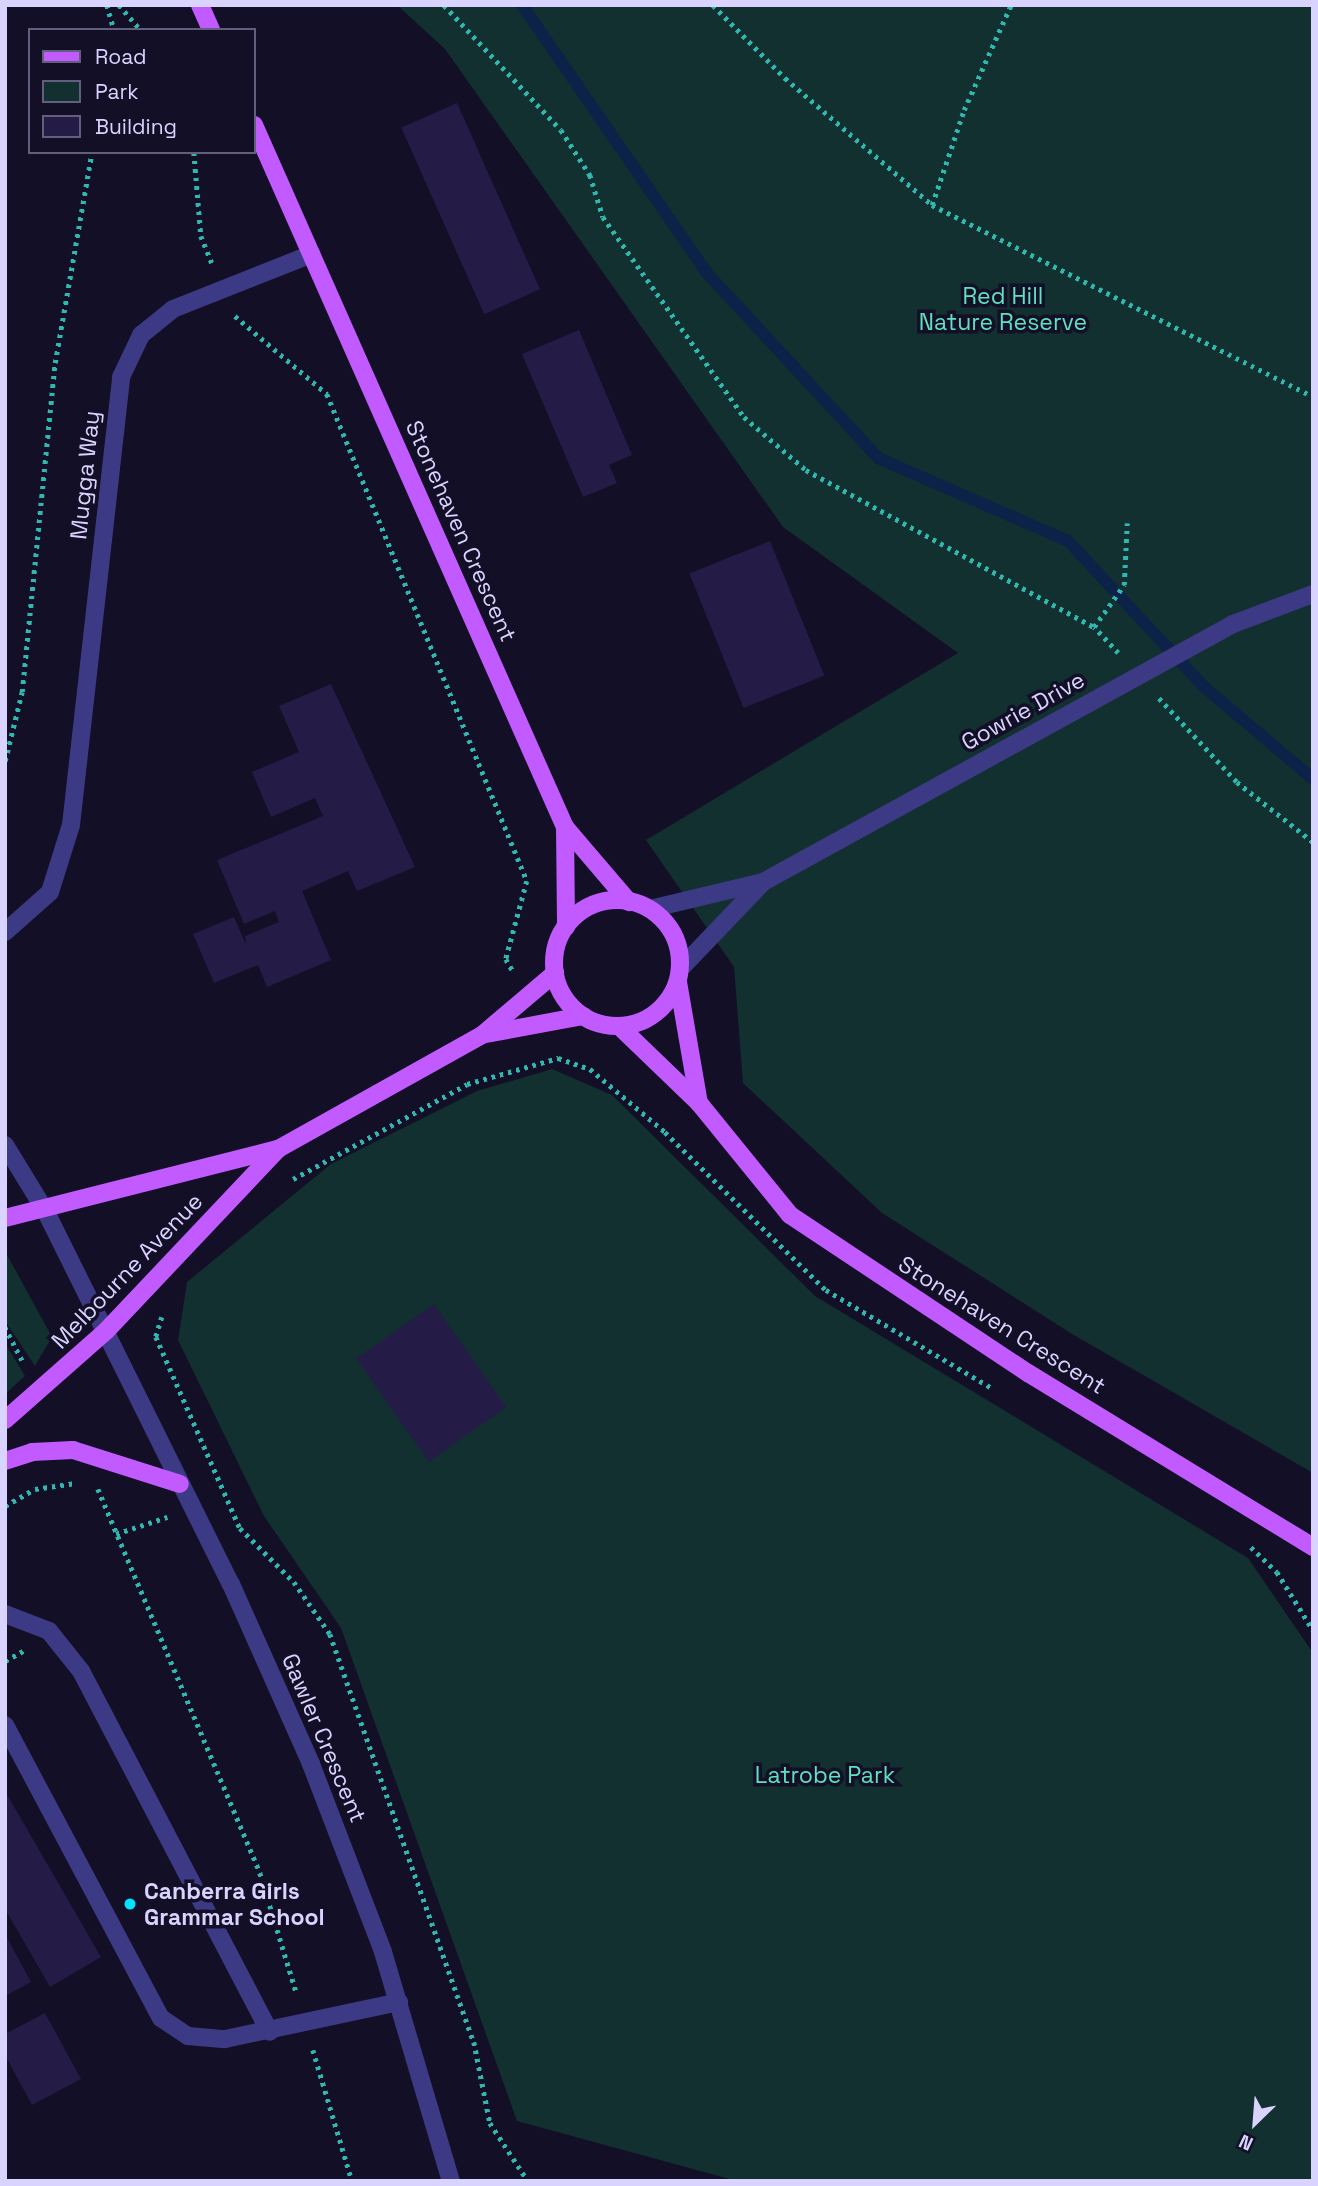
<!DOCTYPE html>
<html>
<head>
<meta charset="utf-8">
<style>
	body { margin:0 }
	#map { position:relative; width:1318px; height:2186px; overflow:hidden; background:#130f26; font-family:"Space Grotesk",sans-serif }
	div>[style] { position:absolute }
	[style*='--x'] { left:calc(var(--x)*1px); top:calc(var(--y)*1px); width:calc(var(--w)*1px); rotate:calc(var(--a)*1deg) }
	.green>* { inset:0; background:#12302f }
	.stream>* { height:12px; margin:-6px; padding:0 6px; transform-origin:6px; border-radius:6px; background:#0c2248 }
	.building>* { inset:0; background:#241b47; transform-origin:0 0 }
	.path>* { height:4.5px; margin-top:-2.25px; transform-origin:0; background:repeating-linear-gradient(90deg,#2fb8b0 0 3.5px,transparent 0 8.5px) }
	.minor>* { height:18px; margin:-9px; padding:0 9px; transform-origin:9px; border-radius:9px; background:#3d3a85 }
	.major>* { height:18px; margin:-9px; padding:0 9px; transform-origin:9px; border-radius:9px; background:#c25bff }
	.major>.ring { margin:-9px; padding:0; box-sizing:content-box; background:none; border:18px solid #c25bff; border-radius:50% }
	.dots>* { width:19px; height:19px; translate:-50% -50%; box-sizing:border-box; border:4px solid #130f26; border-radius:50% }
	span { translate:-50% -50%; white-space:nowrap; text-align:center; line-height:1.15; -webkit-text-stroke:7px #130f26; paint-order:stroke }
	.park-label { font-size:23px; color:#5fe0c0 }
	.street-label { font-size:23px; color:#d9d4ff }
	.poi-label { font-size:23px; color:#d9d4ff; font-weight:700 }
	.left { translate:0 -50%; text-align:left }
	.frame { position:absolute; inset:0; border:7px solid #d9d4ff; pointer-events:none }
	.legend { position:absolute; left:28px; top:28px; width:228px; height:126px; box-sizing:border-box; background:#130f26; border:2px solid #625e7d; margin:0; padding:9px 12px; list-style:none; font-size:21px; color:#d9d4ff }
	.legend li { display:flex; align-items:center; gap:14px; height:35px }
	.legend b { width:35px; border:2px solid #625e7d }
	.north { position:absolute; left:1220px; top:2088px; width:70px; height:70px; -webkit-text-stroke:5px #130f26; paint-order:stroke; rotate:205deg; font-size:19px; font-weight:700; line-height:28px; text-align:center; color:#d9d4ff }
	.north::after { content:''; display:block; margin:auto; width:24px; height:32px; background:#d9d4ff; clip-path:polygon(50% 0,100% 100%,50% 72%,0 100%) }
</style>
</head>
<body>
<div id="map">
	<div class="green">
		<i style="clip-path:polygon(397px 5px,1313px 5px,1313px 1473px,1072px 1334px,882px 1213px,743px 1083px,734px 967px,646px 840px,958px 653px,783px 527px,445px 49px)"></i>
		<i style="clip-path:polygon(552px 1069px,612px 1095px,815px 1296px,1248px 1558px,1313px 1653px,1313px 2181px,737px 2181px,517px 2121px,341px 1628px,264px 1516px,178px 1340px,187px 1282px,331px 1164px,477px 1091px)"></i>
		<i style="clip-path:polygon(5px 1251px,52px 1337px,35px 1366px,5px 1321px)"></i>
		<i style="clip-path:polygon(5px 1343px,25px 1376px,5px 1394px)"></i>
	</div>
	<div class="stream">
		<i style="--x:522;--y:5;--w:324;--a:55.4"></i>
		<i style="--x:706;--y:272;--w:253;--a:47.2"></i>
		<i style="--x:878;--y:458;--w:207;--a:23.6"></i>
		<i style="--x:1068;--y:541;--w:198;--a:47"></i>
		<i style="--x:1203;--y:686;--w:144;--a:40.2"></i>
	</div>
	<div class="building">
		<i style="left:457px;top:103px;width:204px;height:61px;rotate:66deg"></i>
		<i style="clip-path:polygon(579px 330px,632px 455px,609px 465px,617px 483px,583px 497px,522px 354px)"></i>
		<i style="left:770px;top:541px;width:145px;height:87px;rotate:68deg"></i>
		<i style="clip-path:polygon(331px 684px,415px 867px,357px 891px,348px 871px,302px 891px,331px 960px,267px 987px,258px 965px,214px 983px,193px 934px,234px 917px,246px 945px,245px 936px,279px 922px,275px 911px,244px 924px,217px 860px,323px 816px,315px 798px,271px 817px,252px 772px,299px 752px,279px 706px)"></i>
		<i style="left:434px;top:1304px;width:126px;height:95px;rotate:55deg"></i>
		<i style="clip-path:polygon(5px 1791px,101px 1957px,50px 1987px,5px 1909px)"></i>
		<i style="clip-path:polygon(5px 1934px,31px 1982px,5px 1996px)"></i>
		<i style="clip-path:polygon(45px 2013px,81px 2079px,32px 2105px,5px 2055px,5px 2034px)"></i>
	</div>
	<div class="path">
		<i style="--x:107;--y:5;--w:26;--a:74"></i>
		<i style="--x:119;--y:5;--w:33;--a:49"></i>
		<i style="--x:444;--y:5;--w:171;--a:46.9"></i>
		<i style="--x:561;--y:130;--w:54;--a:57.2"></i>
		<i style="--x:590;--y:175;--w:44;--a:72.8"></i>
		<i style="--x:603;--y:217;--w:245;--a:54.8"></i>
		<i style="--x:744;--y:417;--w:82;--a:40.5"></i>
		<i style="--x:806;--y:470;--w:328;--a:28.6"></i>
		<i style="--x:713;--y:5;--w:103;--a:45.4"></i>
		<i style="--x:785;--y:78;--w:194;--a:40.8"></i>
		<i style="--x:932;--y:205;--w:427;--a:26.7"></i>
		<i style="--x:194;--y:152;--w:84;--a:85.2"></i>
		<i style="--x:201;--y:236;--w:29;--a:68"></i>
		<i style="--x:932;--y:205;--w:100;--a:-71.4"></i>
		<i style="--x:964;--y:110;--w:115;--a:-65.9"></i>
		<i style="--x:235;--y:316;--w:121;--a:40.3"></i>
		<i style="--x:327;--y:394;--w:526;--a:67.67"></i>
		<i style="--x:527;--y:881;--w:81;--a:105.1"></i>
		<i style="--x:506;--y:959;--w:16;--a:60"></i>
		<i style="--x:1118;--y:653;--w:35;--a:-133"></i>
		<i style="--x:1094;--y:627;--w:52;--a:-54.5"></i>
		<i style="--x:1124;--y:585;--w:62;--a:-87.2"></i>
		<i style="--x:1159;--y:698;--w:115;--a:47.1"></i>
		<i style="--x:1237;--y:782;--w:97;--a:38.3"></i>
		<i style="--x:5;--y:761;--w:71;--a:-76.2"></i>
		<i style="--x:22;--y:692;--w:331;--a:-84.3"></i>
		<i style="--x:55;--y:363;--w:214;--a:-80.1"></i>
		<i style="--x:293;--y:1179;--w:198;--a:-28.6"></i>
		<i style="--x:467;--y:1084;--w:95;--a:-15.9"></i>
		<i style="--x:558;--y:1058;--w:34;--a:19"></i>
		<i style="--x:590;--y:1069;--w:98;--a:40"></i>
		<i style="--x:665;--y:1132;--w:226;--a:44.5"></i>
		<i style="--x:826;--y:1290;--w:191;--a:30.6"></i>
		<i style="--x:162;--y:1317;--w:21;--a:107"></i>
		<i style="--x:156;--y:1337;--w:209;--a:66.3"></i>
		<i style="--x:240;--y:1528;--w:76;--a:45"></i>
		<i style="--x:294;--y:1582;--w:63;--a:55.3"></i>
		<i style="--x:330;--y:1634;--w:433;--a:70.6"></i>
		<i style="--x:474;--y:2042;--w:83;--a:78.8"></i>
		<i style="--x:490;--y:2123;--w:69;--a:56.8"></i>
		<i style="--x:5;--y:1327;--w:42;--a:62.8"></i>
		<i style="--x:98;--y:1489;--w:417;--a:67.1"></i>
		<i style="--x:260;--y:1873;--w:127;--a:73.1"></i>
		<i style="--x:5;--y:1506;--w:34;--a:-30"></i>
		<i style="--x:35;--y:1489;--w:41;--a:-8.3"></i>
		<i style="--x:116;--y:1534;--w:54;--a:-18.4"></i>
		<i style="--x:1251;--y:1547;--w:36;--a:44"></i>
		<i style="--x:1277;--y:1572;--w:68;--a:58.2"></i>
		<i style="--x:5;--y:1661;--w:21;--a:-29"></i>
		<i style="--x:313;--y:2050;--w:137;--a:73.4"></i>
	</div>
	<div class="minor">
		<i style="--x:650;--y:909;--w:116;--a:-13.4"></i>
		<i style="--x:763;--y:882;--w:536;--a:-28.76"></i>
		<i style="--x:1233;--y:624;--w:85;--a:-20.6"></i>
		<i style="--x:5;--y:932;--w:60;--a:-41.6"></i>
		<i style="--x:50;--y:892;--w:70;--a:-72.6"></i>
		<i style="--x:71;--y:825;--w:451;--a:-83.6"></i>
		<i style="--x:121;--y:377;--w:47;--a:-64.5"></i>
		<i style="--x:141;--y:335;--w:41;--a:-39.1"></i>
		<i style="--x:173;--y:309;--w:149;--a:-21.6"></i>
		<i style="--x:680;--y:969;--w:120;--a:-46.3"></i>
		<i style="--x:5;--y:1145;--w:79;--a:58.5"></i>
		<i style="--x:46;--y:1212;--w:415;--a:63.6"></i>
		<i style="--x:231;--y:1584;--w:197;--a:66"></i>
		<i style="--x:311;--y:1764;--w:201;--a:69"></i>
		<i style="--x:383;--y:1952;--w:239;--a:73.5"></i>
		<i style="--x:5;--y:1614;--w:47;--a:21.1"></i>
		<i style="--x:49;--y:1631;--w:51;--a:51.3"></i>
		<i style="--x:81;--y:1671;--w:407;--a:62.4"></i>
		<i style="--x:5;--y:1725;--w:332;--a:62"></i>
		<i style="--x:161;--y:2018;--w:32;--a:34"></i>
		<i style="--x:188;--y:2036;--w:37;--a:5"></i>
		<i style="--x:225;--y:2039;--w:178;--a:-12"></i>
	</div>
	<div class="major">
		<i style="--x:200;--y:5;--w:27;--a:66"></i>
		<i style="--x:254;--y:125;--w:768;--a:66.11"></i>
		<i style="--x:565;--y:827;--w:99;--a:49.5"></i>
		<i style="--x:565;--y:827;--w:100;--a:89.4"></i>
		<i class="ring" style="left:554px;top:900px;width:108px;height:108px"></i>
		<i style="--x:678;--y:982;--w:123;--a:80.2"></i>
		<i style="--x:619;--y:1026;--w:111;--a:43.9"></i>
		<i style="--x:699;--y:1103;--w:144;--a:50.9"></i>
		<i style="--x:790;--y:1215;--w:286;--a:33.6"></i>
		<i style="--x:1028;--y:1373;--w:334;--a:31.4"></i>
		<i style="--x:486;--y:1034;--w:99;--a:-10.5"></i>
		<i style="--x:5;--y:1218;--w:282;--a:-14.2"></i>
		<i style="--x:278;--y:1149;--w:234;--a:-29.2"></i>
		<i style="--x:482;--y:1035;--w:96;--a:-40.3"></i>
		<i style="--x:5;--y:1420;--w:135;--a:-41.4"></i>
		<i style="--x:106;--y:1331;--w:250;--a:-46.6"></i>
		<i style="--x:5;--y:1461;--w:28;--a:-18"></i>
		<i style="--x:32;--y:1452;--w:41;--a:-2.8"></i>
		<i style="--x:73;--y:1450;--w:112;--a:17.6"></i>
	</div>
	<div class="dots">
		<i style="left:130px;top:1904px;background:#00e5ff"></i>
	</div>
	<div class="park-label">
		<span style="left:1003px;top:309px">Red Hill<br>Nature Reserve</span>
		<span style="left:825px;top:1775px">Latrobe Park</span>
	</div>
	<div class="street-label">
		<span style="left:85px;top:475px;rotate:-84deg">Mugga Way</span>
		<span style="left:461px;top:531px;rotate:66deg">Stonehaven Crescent</span>
		<span style="left:1023px;top:711px;rotate:-29deg">Gowrie Drive</span>
		<span style="left:127px;top:1271px;rotate:-46deg">Melbourne Avenue</span>
		<span style="left:1002px;top:1325px;rotate:32deg">Stonehaven Crescent</span>
		<span style="left:324px;top:1738px;rotate:67deg">Gawler Crescent</span>
	</div>
	<div class="poi-label">
		<span class="left" style="left:144px;top:1904px">Canberra Girls<br>Grammar School</span>
	</div>
	<div class="frame"></div>
	<ul class="legend">
	<li><b style="height:9px;background:#c25bff"></b>Road</li>
	<li><b style="height:19px;background:#12302f"></b>Park</li>
	<li><b style="height:19px;background:#241b47"></b>Building</li>
	</ul>
	<div class="north">N</div>
</div>
</body>
</html>
